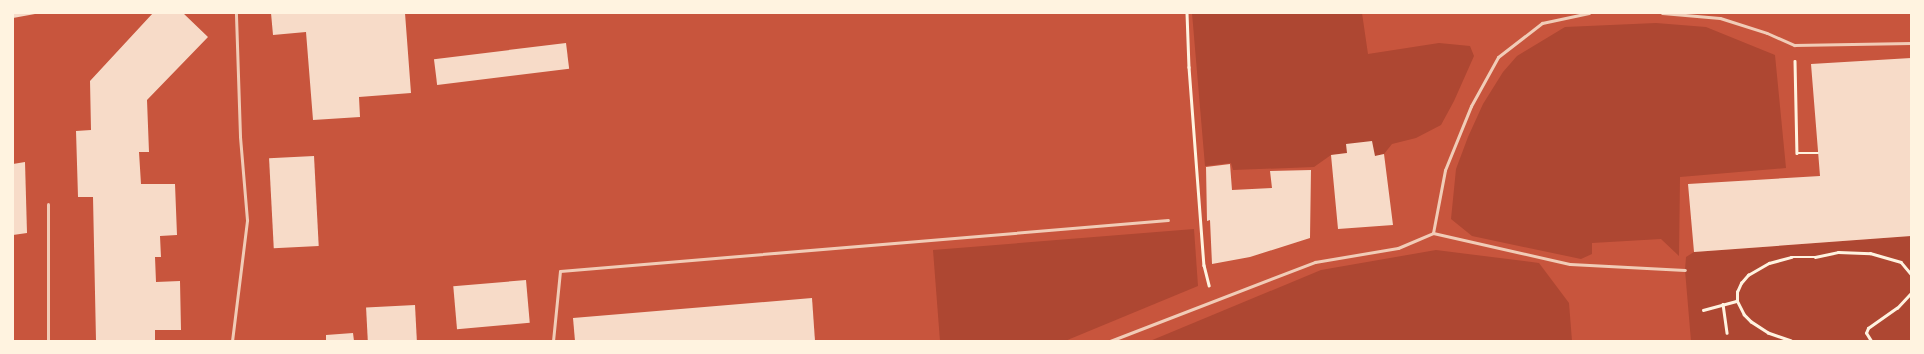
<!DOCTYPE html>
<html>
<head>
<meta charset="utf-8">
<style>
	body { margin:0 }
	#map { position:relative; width:1924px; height:354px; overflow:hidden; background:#c8553d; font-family:Montserrat,sans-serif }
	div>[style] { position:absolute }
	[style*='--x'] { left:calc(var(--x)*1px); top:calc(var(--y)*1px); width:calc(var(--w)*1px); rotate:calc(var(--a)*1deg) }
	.green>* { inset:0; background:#ae4732 }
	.building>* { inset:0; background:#f7dbc8; transform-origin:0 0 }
	.path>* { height:2.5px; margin:-1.25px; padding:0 1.25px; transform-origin:1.25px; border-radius:1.25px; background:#fff3e0 }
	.service>* { height:3px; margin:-1.5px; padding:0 1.5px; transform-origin:1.5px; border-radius:1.5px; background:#f1ccb7 }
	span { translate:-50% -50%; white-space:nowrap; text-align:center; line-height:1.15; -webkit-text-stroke:4px #fff3e0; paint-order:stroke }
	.frame { position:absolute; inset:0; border:14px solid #fff3e0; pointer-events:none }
</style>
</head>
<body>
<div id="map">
	<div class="green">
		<i style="clip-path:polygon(1192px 13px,1362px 13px,1368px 54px,1439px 43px,1470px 46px,1474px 56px,1454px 101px,1441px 125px,1416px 138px,1392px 144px,1384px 154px,1375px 156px,1347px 153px,1331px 155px,1314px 167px,1233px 170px,1231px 163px,1205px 166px)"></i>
		<i style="clip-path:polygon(1656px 23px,1706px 27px,1775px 55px,1786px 168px,1680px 177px,1679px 256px,1661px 239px,1592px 243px,1592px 254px,1581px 259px,1472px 236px,1451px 219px,1456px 169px,1468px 137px,1483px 104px,1503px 72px,1517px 56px,1565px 27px)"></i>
		<i style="clip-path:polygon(1194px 229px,1198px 286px,1065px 341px,940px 341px,933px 250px)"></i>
		<i style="clip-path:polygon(1911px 236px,1911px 341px,1691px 341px,1685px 270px,1686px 257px,1694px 252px)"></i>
		<i style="clip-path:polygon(1436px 250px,1539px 263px,1569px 303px,1572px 341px,1150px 341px,1321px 270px)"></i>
	</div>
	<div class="building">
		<i style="clip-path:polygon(13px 13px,35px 13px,35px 14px,13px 18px)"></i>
		<i style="clip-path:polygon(153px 13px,183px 13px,208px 37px,147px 100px,149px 152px,139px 152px,141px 184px,175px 184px,177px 235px,160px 236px,161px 257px,155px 257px,156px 282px,180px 281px,181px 330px,155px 330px,155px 341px,96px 341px,93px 197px,78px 197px,76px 131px,91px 130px,90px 81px)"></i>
		<i style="clip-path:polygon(271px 13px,405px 13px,411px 93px,359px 97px,360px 117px,313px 120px,306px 32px,273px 35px)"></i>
		<i style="left:566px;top:43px;width:26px;height:133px;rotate:83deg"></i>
		<i style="clip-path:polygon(1911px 58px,1911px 236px,1694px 252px,1688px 184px,1820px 176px,1811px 64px)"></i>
		<i style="clip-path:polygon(1372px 141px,1375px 156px,1384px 154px,1393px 225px,1338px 229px,1331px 155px,1347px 153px,1346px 144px)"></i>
		<i style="left:314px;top:156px;width:90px;height:45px;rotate:87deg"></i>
		<i style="clip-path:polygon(25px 162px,27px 233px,13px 235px,13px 164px)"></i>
		<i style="clip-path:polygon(1230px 164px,1232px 190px,1272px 188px,1270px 171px,1311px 170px,1310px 238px,1250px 257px,1212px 264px,1210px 220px,1207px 221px,1206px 167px)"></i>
		<i style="left:526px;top:280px;width:43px;height:73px;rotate:85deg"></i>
		<i style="clip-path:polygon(812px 298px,815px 341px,575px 341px,573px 318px)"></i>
		<i style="left:415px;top:305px;width:36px;height:49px;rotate:87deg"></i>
		<i style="clip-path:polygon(353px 333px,354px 341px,326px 341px,326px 335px)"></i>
	</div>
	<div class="path">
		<i style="--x:1187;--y:13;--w:54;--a:87.9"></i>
		<i style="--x:1189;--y:67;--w:199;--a:85.7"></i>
		<i style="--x:1204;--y:265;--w:21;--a:76"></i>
		<i style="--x:1795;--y:61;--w:92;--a:88.8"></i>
		<i style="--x:1797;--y:153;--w:21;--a:0"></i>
		<i style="--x:1723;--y:304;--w:29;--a:82"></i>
		<i style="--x:1703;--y:310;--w:35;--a:-15"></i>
		<i style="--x:1791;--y:341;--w:24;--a:-161"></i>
		<i style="--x:1768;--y:333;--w:20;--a:-147"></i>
		<i style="--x:1751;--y:322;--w:10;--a:-135"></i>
		<i style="--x:1744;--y:315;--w:16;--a:-117"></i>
		<i style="--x:1737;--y:301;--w:9;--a:-90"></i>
		<i style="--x:1737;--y:292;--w:10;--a:-66"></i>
		<i style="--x:1741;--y:283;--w:11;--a:-49"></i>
		<i style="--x:1748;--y:275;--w:24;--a:-30"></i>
		<i style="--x:1769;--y:263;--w:23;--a:-15"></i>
		<i style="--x:1791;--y:257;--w:24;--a:0"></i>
		<i style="--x:1815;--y:257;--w:24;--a:-12"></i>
		<i style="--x:1838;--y:252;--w:32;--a:2"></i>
		<i style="--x:1870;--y:253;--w:32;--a:16"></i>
		<i style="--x:1901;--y:262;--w:16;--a:50"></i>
		<i style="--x:1871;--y:341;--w:9;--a:-122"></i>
		<i style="--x:1866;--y:333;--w:5;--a:-68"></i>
		<i style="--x:1868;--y:328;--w:35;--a:-35"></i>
		<i style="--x:1897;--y:308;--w:21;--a:-47"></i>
	</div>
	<div class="service">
		<i style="--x:1662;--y:13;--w:58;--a:4.9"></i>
		<i style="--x:1720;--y:18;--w:49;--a:17.7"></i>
		<i style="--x:1767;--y:33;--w:30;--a:24"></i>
		<i style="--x:1794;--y:45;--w:117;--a:-1"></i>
		<i style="--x:1433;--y:233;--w:64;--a:-79.2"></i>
		<i style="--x:1445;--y:170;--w:69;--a:-67.9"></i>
		<i style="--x:1471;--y:106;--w:56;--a:-61.1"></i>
		<i style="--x:1498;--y:57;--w:56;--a:-37.7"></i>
		<i style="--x:1542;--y:23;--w:48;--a:-12"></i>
		<i style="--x:48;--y:341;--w:137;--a:-90"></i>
		<i style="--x:232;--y:341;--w:122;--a:-82.9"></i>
		<i style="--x:247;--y:220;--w:84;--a:-94.8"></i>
		<i style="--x:240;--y:136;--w:123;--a:-91.9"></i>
		<i style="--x:553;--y:341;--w:70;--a:-84.3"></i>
		<i style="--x:560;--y:271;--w:610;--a:-4.79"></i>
		<i style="--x:1110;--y:341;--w:220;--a:-21.1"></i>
		<i style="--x:1315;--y:262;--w:84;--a:-9.6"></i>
		<i style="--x:1398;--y:248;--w:38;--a:-23"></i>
		<i style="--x:1433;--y:233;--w:140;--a:12.8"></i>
		<i style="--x:1570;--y:264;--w:115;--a:3"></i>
	</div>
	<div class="frame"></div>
</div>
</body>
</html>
